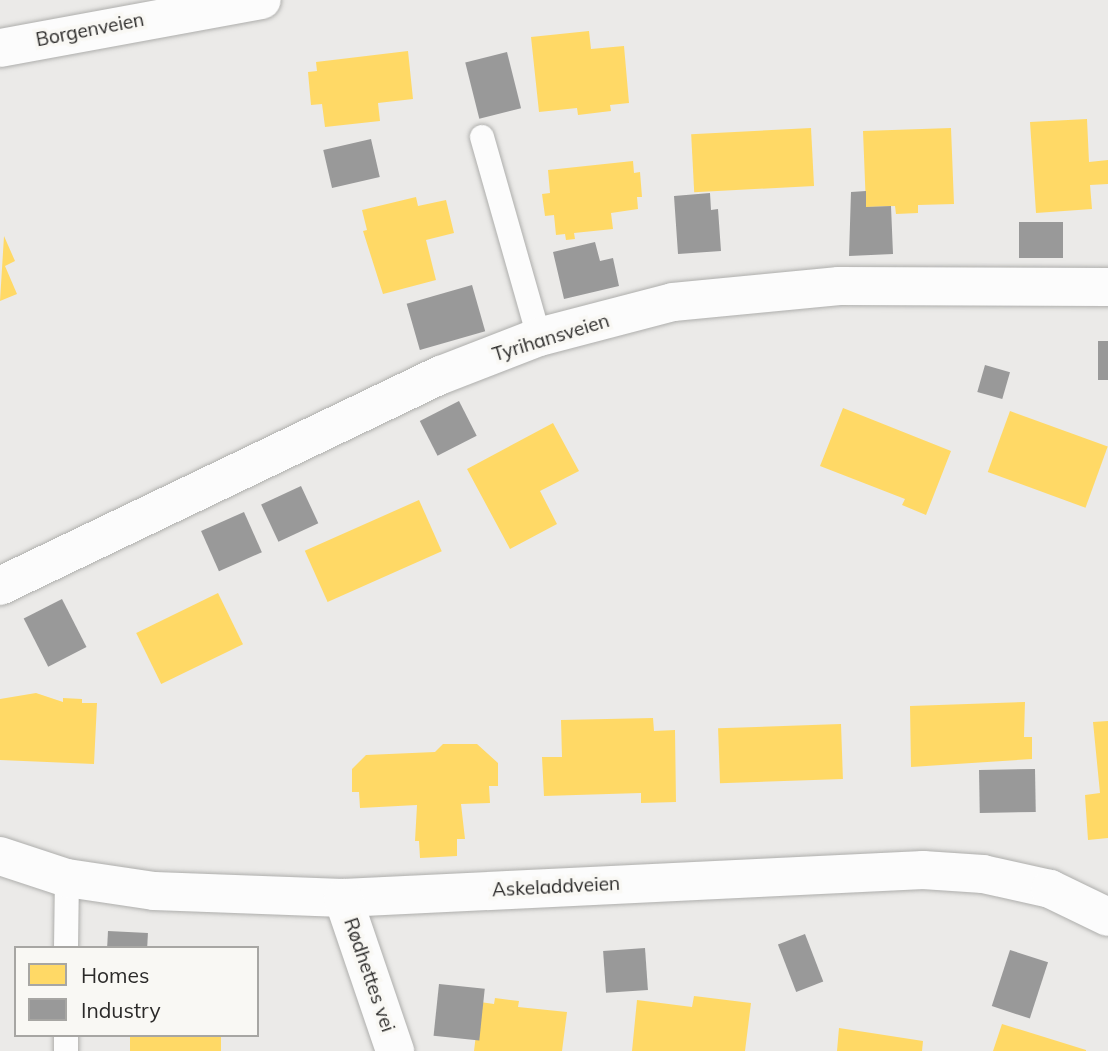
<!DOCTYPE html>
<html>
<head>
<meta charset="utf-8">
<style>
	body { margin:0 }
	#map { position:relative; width:1108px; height:1051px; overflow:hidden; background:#ebeae8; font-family:Mulish,sans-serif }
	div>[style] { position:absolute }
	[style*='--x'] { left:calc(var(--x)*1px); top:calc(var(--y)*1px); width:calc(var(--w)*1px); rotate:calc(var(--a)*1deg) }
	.homes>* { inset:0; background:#ffd966; transform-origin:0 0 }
	.industry>* { inset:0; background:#999; transform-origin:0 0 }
	.roads { filter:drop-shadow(0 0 2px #aeaeac) drop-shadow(0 0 2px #aeaeac) }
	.lane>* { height:24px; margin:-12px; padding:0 12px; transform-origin:12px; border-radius:12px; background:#fcfcfc }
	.street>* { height:38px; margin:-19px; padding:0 19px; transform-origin:19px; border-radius:19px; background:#fcfcfc }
	.secondary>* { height:38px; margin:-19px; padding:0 19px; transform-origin:19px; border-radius:19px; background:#fcfcfc }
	span { translate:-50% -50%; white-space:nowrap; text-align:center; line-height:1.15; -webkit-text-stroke:7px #f9f8f4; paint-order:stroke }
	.street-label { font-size:19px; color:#2b2a29 }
	.legend { position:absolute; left:14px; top:946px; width:245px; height:91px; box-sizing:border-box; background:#f9f8f4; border:2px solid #a7a6a3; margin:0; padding:9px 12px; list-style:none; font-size:21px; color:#2b2a29 }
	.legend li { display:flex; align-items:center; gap:14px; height:35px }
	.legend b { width:35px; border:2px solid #a7a6a3 }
</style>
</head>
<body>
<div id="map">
	<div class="homes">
		<i style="clip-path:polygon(589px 31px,591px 49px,624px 46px,629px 103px,610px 105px,611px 111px,578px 115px,577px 108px,539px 112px,531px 37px)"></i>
		<i style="clip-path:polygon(408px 51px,413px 99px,378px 103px,380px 121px,325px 127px,322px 104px,311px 105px,308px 72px,317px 71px,316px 62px)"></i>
		<i style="clip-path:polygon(1087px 119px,1089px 162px,1108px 160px,1108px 184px,1090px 185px,1092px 209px,1036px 213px,1030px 122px)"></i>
		<i style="left:811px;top:128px;width:58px;height:120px;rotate:87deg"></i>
		<i style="clip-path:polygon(951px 128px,954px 204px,918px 205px,918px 213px,896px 214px,895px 206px,866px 207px,863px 131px)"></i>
		<i style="clip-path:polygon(633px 161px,634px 173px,640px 172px,642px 197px,637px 197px,638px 209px,611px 213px,613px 229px,574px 233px,575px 239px,566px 240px,565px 234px,556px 235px,554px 215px,545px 216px,542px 194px,550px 193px,548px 170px)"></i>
		<i style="clip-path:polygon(416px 197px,418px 206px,446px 200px,454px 233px,426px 240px,436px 280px,383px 294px,363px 231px,367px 230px,362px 210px)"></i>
		<i style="clip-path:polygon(4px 236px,15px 261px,5px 266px,17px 294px,0 301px)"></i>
		<i style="clip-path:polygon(843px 408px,951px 451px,926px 515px,902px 505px,905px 499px,820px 466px)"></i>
		<i style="left:1010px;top:411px;width:104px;height:65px;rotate:20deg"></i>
		<i style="clip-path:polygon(553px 423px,579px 471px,540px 491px,557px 524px,510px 549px,467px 469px)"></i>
		<i style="left:419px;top:500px;width:56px;height:125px;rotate:66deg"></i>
		<i style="left:218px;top:593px;width:57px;height:91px;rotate:64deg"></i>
		<i style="clip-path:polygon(36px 693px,63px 702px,63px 698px,82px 699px,82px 703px,97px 703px,94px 764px,0 760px,0 699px)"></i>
		<i style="clip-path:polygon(1025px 702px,1024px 737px,1032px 737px,1032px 759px,911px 767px,910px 706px)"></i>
		<i style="clip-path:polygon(653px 718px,654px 731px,675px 730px,676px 802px,641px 803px,641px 793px,544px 796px,542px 757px,562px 757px,561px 720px)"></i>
		<i style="clip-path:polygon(1108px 721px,1108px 838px,1088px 840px,1085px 795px,1100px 793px,1093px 722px)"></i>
		<i style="left:841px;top:724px;width:55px;height:123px;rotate:88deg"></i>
		<i style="clip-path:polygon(443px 744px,477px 744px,498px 763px,498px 786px,489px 786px,490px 803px,461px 804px,465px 839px,457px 839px,457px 856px,420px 858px,419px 841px,415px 841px,417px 805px,360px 808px,359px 792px,352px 792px,352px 769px,366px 755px,435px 752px)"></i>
		<i style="clip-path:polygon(694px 996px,751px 1003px,745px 1051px,632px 1051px,637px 1000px,692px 1007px)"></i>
		<i style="clip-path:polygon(495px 998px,519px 1001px,518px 1007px,567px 1012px,562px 1051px,474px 1051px,480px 1002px,494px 1004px)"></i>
		<i style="clip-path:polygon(1002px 1024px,1086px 1050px,1086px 1051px,993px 1051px)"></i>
		<i style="clip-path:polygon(839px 1028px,923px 1041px,922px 1051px,837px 1051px)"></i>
		<i style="left:130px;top:1035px;width:91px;height:16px"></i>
	</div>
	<div class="industry">
		<i style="left:507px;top:52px;width:58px;height:43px;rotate:76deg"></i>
		<i style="left:371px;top:139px;width:39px;height:49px;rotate:77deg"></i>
		<i style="clip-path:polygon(866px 191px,866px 207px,891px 206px,893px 254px,849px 256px,851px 192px)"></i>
		<i style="clip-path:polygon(710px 193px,711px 210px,718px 209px,721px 251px,678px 254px,674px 196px)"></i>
		<i style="left:1019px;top:222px;width:44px;height:36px"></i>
		<i style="clip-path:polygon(595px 242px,600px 261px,613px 258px,619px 286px,564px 299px,553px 252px)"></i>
		<i style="left:472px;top:285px;width:48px;height:68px;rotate:74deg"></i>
		<i style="left:1108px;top:341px;width:39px;height:10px;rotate:90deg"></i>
		<i style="left:985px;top:365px;width:26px;height:28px;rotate:16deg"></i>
		<i style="left:459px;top:401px;width:39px;height:44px;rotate:63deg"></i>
		<i style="left:301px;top:486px;width:41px;height:44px;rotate:65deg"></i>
		<i style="left:244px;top:512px;width:44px;height:47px;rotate:66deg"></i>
		<i style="left:62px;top:599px;width:54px;height:43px;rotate:63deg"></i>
		<i style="left:1035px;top:769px;width:43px;height:56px;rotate:89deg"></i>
		<i style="left:108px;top:931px;width:40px;height:17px;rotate:3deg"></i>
		<i style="left:805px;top:934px;width:51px;height:29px;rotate:69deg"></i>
		<i style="left:645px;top:948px;width:42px;height:42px;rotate:86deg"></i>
		<i style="left:1010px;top:950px;width:40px;height:59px;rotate:18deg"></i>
		<i style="left:439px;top:984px;width:46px;height:52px;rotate:6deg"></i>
	</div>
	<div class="roads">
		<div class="lane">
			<i style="--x:482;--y:137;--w:208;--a:74.1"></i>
			<i style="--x:66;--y:948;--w:70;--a:-89.2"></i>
			<i style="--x:66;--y:1051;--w:16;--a:-90"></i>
		</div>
		<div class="street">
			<i style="--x:0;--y:586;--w:489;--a:-25.6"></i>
			<i style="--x:441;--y:375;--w:105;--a:-21.2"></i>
			<i style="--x:539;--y:337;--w:138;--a:-14.6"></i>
			<i style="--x:673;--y:302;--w:167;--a:-5.5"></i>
			<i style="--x:839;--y:286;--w:269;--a:0.2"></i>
			<i style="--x:0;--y:856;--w:71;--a:18.2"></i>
			<i style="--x:67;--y:878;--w:88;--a:8.5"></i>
			<i style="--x:154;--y:891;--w:189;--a:2.1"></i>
			<i style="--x:343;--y:898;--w:581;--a:-2.76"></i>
			<i style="--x:923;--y:870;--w:60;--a:3.8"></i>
			<i style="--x:983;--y:874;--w:69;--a:12.6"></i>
			<i style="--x:1050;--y:889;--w:64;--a:25.8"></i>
			<i style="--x:343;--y:898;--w:162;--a:71.2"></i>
		</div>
		<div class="secondary">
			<i style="--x:0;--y:48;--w:266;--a:-10.4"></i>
		</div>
	</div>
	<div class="street-label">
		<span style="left:90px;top:30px;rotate:-11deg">Borgenveien</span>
		<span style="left:551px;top:338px;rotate:-17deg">Tyrihansveien</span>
		<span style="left:556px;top:887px;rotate:-3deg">Askeladdveien</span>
		<span style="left:369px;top:975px;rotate:71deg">Rødhettes vei</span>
	</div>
	<ul class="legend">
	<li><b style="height:19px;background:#ffd966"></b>Homes</li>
	<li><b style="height:19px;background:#999"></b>Industry</li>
	</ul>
</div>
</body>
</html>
